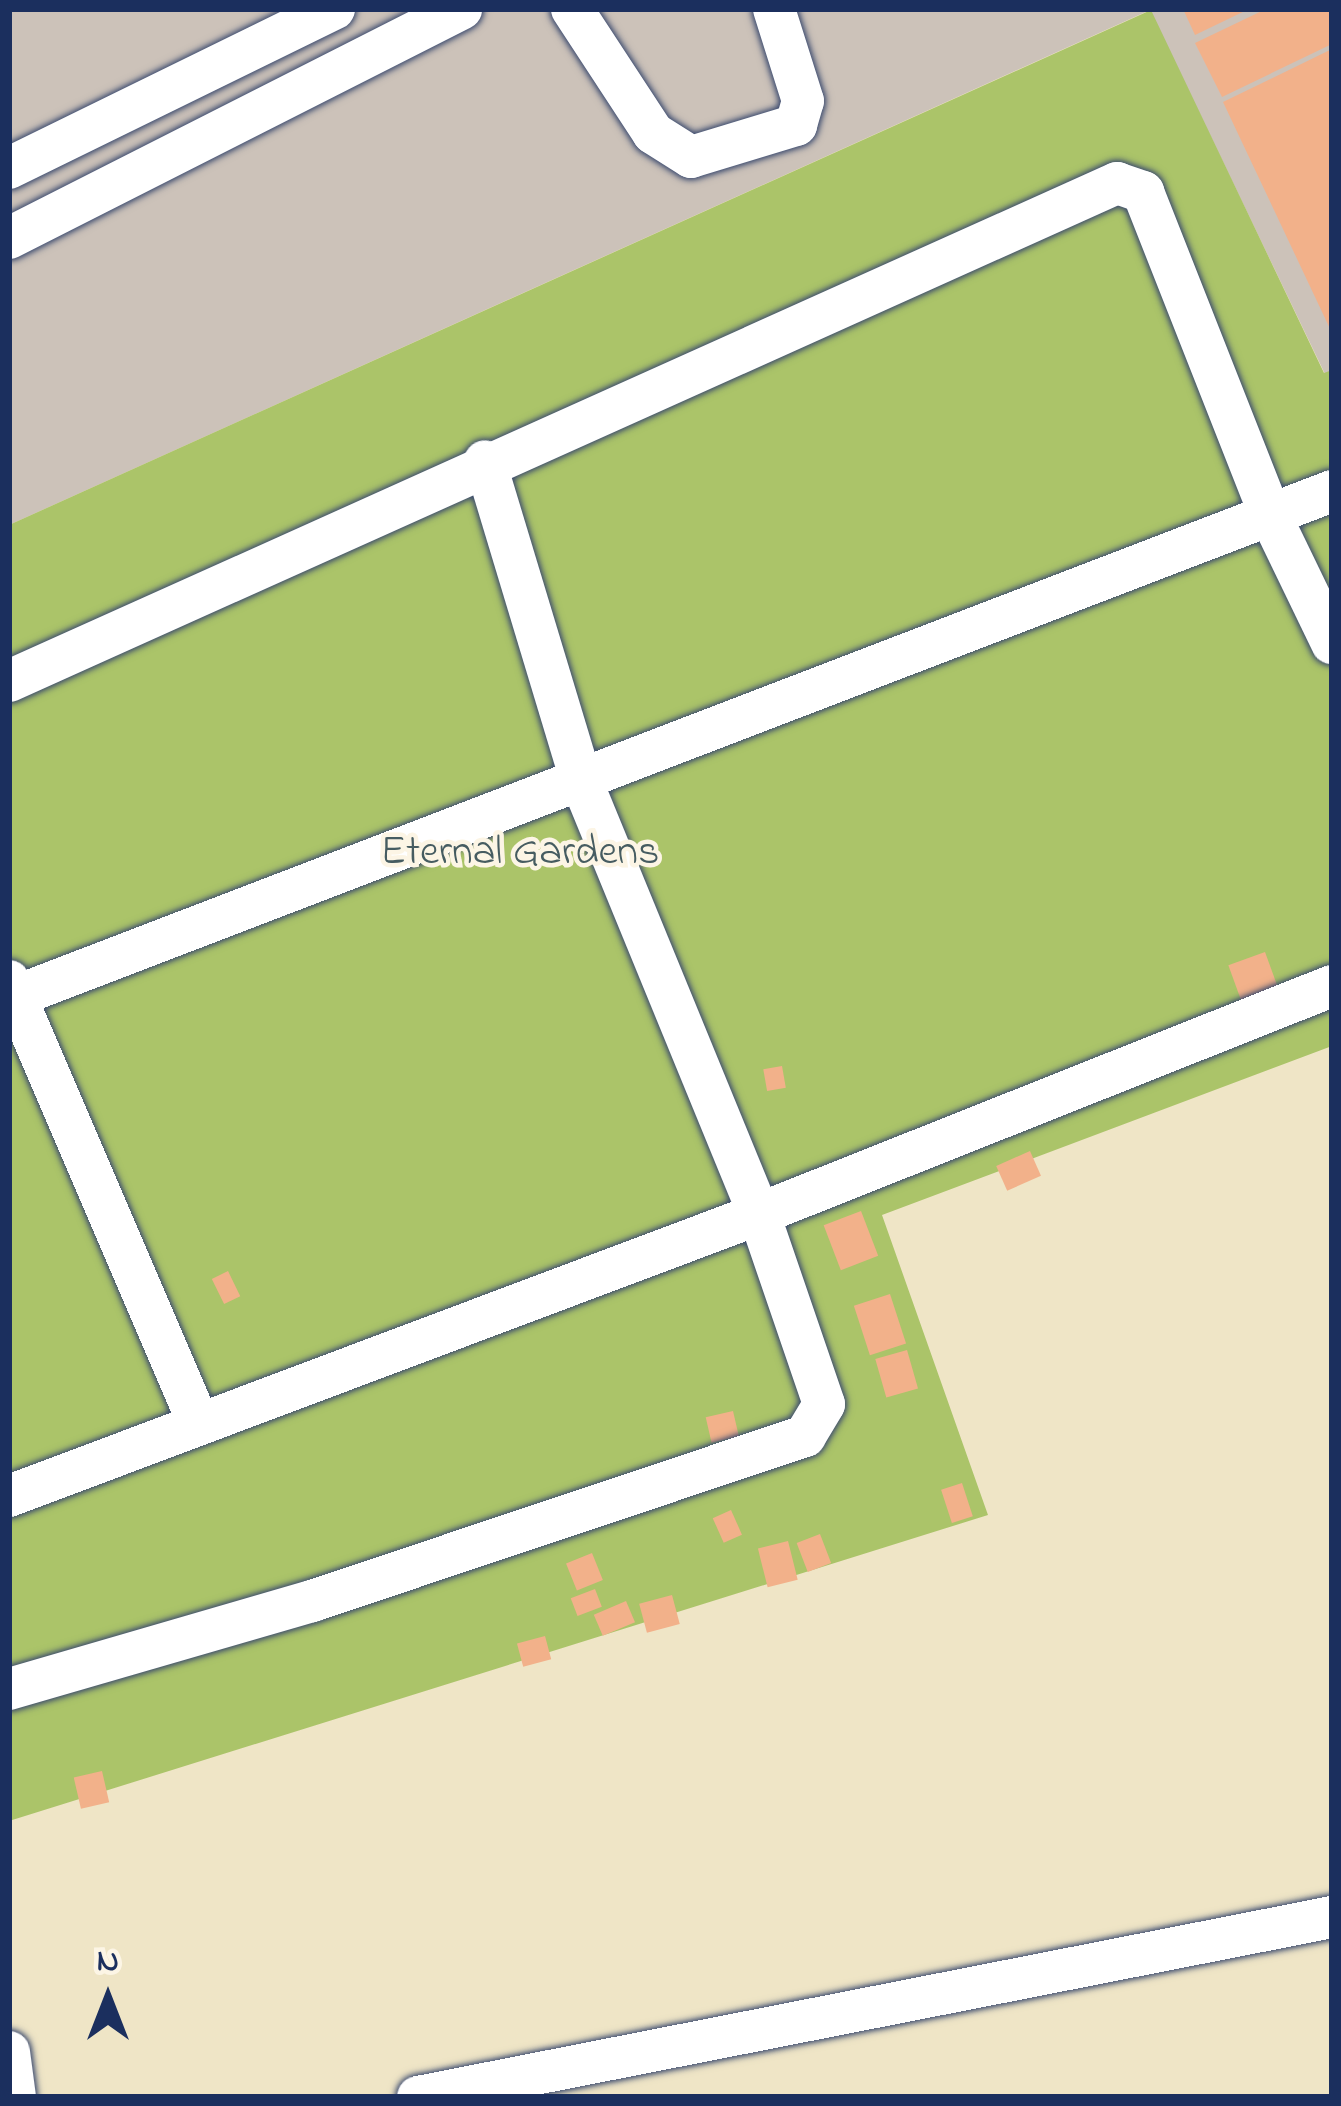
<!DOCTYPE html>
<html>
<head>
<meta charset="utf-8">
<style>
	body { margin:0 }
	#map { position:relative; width:1341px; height:2106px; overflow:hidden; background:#efe5c6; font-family:"Indie Flower",sans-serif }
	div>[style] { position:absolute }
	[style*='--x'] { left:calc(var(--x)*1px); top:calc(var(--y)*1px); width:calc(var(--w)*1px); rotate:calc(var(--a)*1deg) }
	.industrial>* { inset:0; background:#ccc2b9 }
	.green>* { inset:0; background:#abc469 }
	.building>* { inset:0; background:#f2b18a; transform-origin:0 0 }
	.roads { filter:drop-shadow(0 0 3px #3b4a6e) drop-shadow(0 0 3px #3b4a6e) }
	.minor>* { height:42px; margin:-21px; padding:0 21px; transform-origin:21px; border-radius:21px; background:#fff }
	span { translate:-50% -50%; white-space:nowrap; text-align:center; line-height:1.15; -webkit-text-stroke:9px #fcf5e5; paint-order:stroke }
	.park-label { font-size:42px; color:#465c61 }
	.frame { position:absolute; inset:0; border:12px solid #1b2f5e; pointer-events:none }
	.north { position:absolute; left:48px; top:1938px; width:120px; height:120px; -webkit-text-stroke:9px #fcf5e5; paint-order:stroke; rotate:0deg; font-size:33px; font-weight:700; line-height:48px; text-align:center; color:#1b2f5e }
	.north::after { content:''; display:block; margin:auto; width:42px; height:54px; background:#1b2f5e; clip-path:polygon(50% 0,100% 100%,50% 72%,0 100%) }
</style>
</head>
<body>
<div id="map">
	<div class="industrial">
		<i style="clip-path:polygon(9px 9px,1332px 9px,1332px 370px,1325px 374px,1150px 10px,9px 525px)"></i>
	</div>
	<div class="green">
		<i style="clip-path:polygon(1151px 10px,1324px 373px,1332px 370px,1332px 1046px,882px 1215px,988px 1515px,9px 1821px,9px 525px)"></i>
	</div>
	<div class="building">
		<i style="clip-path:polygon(1183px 9px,1249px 9px,1195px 35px)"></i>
		<i style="clip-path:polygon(1266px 9px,1332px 9px,1332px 44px,1222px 97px,1195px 43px)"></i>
		<i style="clip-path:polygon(1332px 49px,1332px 333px,1223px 102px)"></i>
		<i style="left:1265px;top:952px;width:38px;height:39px;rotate:70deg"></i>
		<i style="left:782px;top:1066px;width:22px;height:19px;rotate:80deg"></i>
		<i style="left:1030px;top:1151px;width:27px;height:37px;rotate:66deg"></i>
		<i style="left:861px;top:1211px;width:48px;height:40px;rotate:69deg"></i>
		<i style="left:228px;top:1271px;width:28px;height:18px;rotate:64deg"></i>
		<i style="left:890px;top:1294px;width:52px;height:38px;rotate:72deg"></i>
		<i style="left:907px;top:1350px;width:40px;height:33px;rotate:74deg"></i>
		<i style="left:733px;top:1411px;width:26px;height:28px;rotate:77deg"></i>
		<i style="left:962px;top:1483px;width:35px;height:22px;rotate:72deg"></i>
		<i style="left:731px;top:1510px;width:27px;height:20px;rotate:66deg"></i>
		<i style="left:820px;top:1534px;width:31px;height:25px;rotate:69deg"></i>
		<i style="left:788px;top:1541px;width:40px;height:31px;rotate:76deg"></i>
		<i style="left:592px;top:1553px;width:29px;height:28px;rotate:68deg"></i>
		<i style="left:595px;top:1589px;width:19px;height:26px;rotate:69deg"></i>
		<i style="left:672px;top:1595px;width:30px;height:34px;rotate:75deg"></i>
		<i style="left:626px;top:1601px;width:23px;height:35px;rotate:67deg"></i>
		<i style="left:545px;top:1636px;width:24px;height:29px;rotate:75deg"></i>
		<i style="left:102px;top:1771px;width:32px;height:29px;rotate:77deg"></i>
	</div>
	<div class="roads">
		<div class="minor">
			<i style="--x:572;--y:9;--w:148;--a:56.8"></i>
			<i style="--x:653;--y:133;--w:45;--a:32.3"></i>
			<i style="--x:691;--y:157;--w:110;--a:-16.9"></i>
			<i style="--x:796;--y:125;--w:25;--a:-74"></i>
			<i style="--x:803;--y:101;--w:96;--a:-107.5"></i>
			<i style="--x:9;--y:168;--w:362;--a:-26.1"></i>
			<i style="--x:9;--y:238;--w:507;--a:-26.87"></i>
			<i style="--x:9;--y:681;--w:1215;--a:-24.2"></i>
			<i style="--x:1117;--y:183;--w:28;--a:19"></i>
			<i style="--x:1143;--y:192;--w:352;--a:68.5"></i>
			<i style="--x:1272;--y:519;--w:138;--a:64.2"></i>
			<i style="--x:9;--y:981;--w:477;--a:66.8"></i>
			<i style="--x:14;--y:997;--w:1412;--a:-21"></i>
			<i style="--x:9;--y:1496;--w:801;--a:-20.61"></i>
			<i style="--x:759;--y:1214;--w:617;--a:-21.7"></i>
			<i style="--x:9;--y:1689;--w:316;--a:-16.2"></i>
			<i style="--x:312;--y:1601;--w:520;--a:-18.5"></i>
			<i style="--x:805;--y:1436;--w:37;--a:-59"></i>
			<i style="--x:824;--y:1404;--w:201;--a:-108.9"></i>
			<i style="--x:759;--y:1214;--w:466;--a:-112.3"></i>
			<i style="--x:582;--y:783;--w:336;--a:-106.8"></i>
			<i style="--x:9;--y:2052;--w:45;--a:82.4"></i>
			<i style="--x:418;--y:2097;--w:932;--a:-11.14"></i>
		</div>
	</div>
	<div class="park-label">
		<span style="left:520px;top:853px">Eternal Gardens</span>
	</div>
	<div class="frame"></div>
	<div class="north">N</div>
</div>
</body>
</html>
